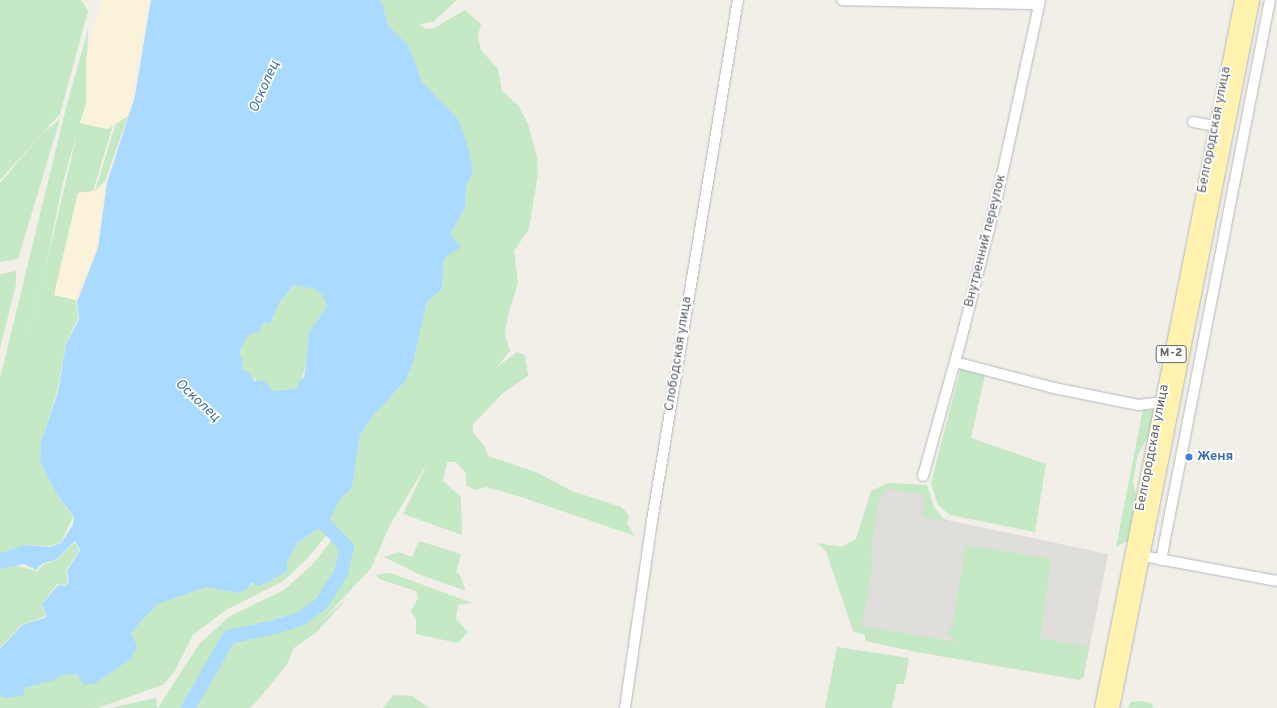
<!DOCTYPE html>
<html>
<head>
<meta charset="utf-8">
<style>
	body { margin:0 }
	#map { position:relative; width:1277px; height:708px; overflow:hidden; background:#f1efe8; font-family:Overpass,sans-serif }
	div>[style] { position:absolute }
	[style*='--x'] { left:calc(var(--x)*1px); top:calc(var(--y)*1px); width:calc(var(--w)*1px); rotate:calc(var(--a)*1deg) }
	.industrial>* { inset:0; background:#e0deda }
	.green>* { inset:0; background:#c5e8c5 }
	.sand>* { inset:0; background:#fbf3d9 }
	.water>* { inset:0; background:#aadaff }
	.river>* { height:14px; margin:-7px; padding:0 7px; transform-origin:7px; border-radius:7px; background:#aadaff }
	.roads { filter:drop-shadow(0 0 1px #b5b8bc) drop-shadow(0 0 1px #b5b8bc) }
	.minor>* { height:10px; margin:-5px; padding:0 5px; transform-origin:5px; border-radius:5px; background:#fff }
	.major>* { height:13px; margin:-6.5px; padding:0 6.5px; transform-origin:6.5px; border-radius:6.5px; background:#fff2af }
	.dots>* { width:11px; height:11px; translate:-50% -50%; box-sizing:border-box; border:2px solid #fff; border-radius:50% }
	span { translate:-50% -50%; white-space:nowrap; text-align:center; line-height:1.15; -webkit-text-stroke:3.5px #fff; paint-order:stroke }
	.shield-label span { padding:1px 3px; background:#fff; border:1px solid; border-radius:3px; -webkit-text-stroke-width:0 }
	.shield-label { font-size:12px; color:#5f6368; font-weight:700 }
	.street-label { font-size:13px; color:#5f6368 }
	.shop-label { font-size:13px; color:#366cbe; font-weight:700 }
	.left { translate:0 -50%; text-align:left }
	.water-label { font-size:14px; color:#4174aa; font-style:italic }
</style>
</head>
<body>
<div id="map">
	<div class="industrial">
		<i style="clip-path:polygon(888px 485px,927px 492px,938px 518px,1108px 554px,1085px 670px,855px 631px,878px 491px)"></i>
	</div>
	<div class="green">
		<i style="clip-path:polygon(0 0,81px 0,88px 11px,60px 114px,0 180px)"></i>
		<i style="clip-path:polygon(381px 0,457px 0,433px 22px,419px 24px,425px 29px,434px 28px,465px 10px,481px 24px,478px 36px,481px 50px,498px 69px,502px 91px,518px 105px,528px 124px,537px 157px,538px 174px,529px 229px,514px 251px,518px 283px,508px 315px,505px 334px,510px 351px,496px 368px,517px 352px,525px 355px,528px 376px,503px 393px,473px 424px,473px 432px,484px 446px,488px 456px,538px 473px,572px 491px,621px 507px,629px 515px,627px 524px,635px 536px,518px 496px,486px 487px,476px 490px,466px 485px,466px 473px,456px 462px,447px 462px,443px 481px,461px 497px,462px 535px,403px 514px,428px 462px,390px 525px,371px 568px,321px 622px,348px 597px,317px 632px,294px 648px,286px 666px,257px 701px,249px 708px,191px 708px,230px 637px,275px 628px,303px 619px,322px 604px,342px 573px,349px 547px,342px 536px,340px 538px,326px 522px,341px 498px,352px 488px,360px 435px,371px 418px,407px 379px,414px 359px,427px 302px,442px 289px,444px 258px,450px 234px,465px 208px,466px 187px,473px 172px,458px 119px,422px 82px,408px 45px,388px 25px)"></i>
		<i style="clip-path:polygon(evenodd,88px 30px,86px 104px,80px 123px,108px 129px,113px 125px,93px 191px,78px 193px,54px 295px,76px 300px,78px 318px,66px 343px,57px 392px,41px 442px,40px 461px,56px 493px,73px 517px,61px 542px,50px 546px,25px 545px,0 553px,0 378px,66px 108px,88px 30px,78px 130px,46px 266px,3px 427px,46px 265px,63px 182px,78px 130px)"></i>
		<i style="clip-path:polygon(128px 116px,105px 181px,95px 191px,116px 123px)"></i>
		<i style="clip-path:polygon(60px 119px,18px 259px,0 262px,0 183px,41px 135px)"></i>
		<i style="clip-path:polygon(16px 271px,16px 284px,0 348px,0 274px)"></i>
		<i style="clip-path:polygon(295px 285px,315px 289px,323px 296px,327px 307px,309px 332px,306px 365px,298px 388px,272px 391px,241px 369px,239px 354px,246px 338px,264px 323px,270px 324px,280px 302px)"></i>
		<i style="clip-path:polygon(961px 367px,985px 375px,971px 438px,1046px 464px,1035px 532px,950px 515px,938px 505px,931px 483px)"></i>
		<i style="clip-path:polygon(1143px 409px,1153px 410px,1155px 415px,1150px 434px,1138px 454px,1133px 482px,1137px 502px,1129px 540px,1116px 547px)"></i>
		<i style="clip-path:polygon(888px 483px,927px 485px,934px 507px,946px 522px,923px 517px,925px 495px,885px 488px,883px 498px,879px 498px,870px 559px,874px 556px,862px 626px,957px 642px,947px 633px,952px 627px,966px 545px,1051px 559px,1040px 638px,1088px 647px,1084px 677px,1080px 680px,916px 652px,865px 641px,865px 635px,853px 631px,826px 551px,818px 543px,841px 547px,856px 539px,871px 491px)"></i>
		<i style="clip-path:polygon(326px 524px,331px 530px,306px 560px,283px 581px,226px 610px,193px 635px,174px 672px,165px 683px,158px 680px,165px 684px,98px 708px,95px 708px,109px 697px,94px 708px,0 708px,0 696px,5px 698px,24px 688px,52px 681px,63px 675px,77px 674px,96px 683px,131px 659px,136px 646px,131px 633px,156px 605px,206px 587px,239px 593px,287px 563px,297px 543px)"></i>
		<i style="clip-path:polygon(335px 536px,346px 548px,339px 573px,319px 602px,301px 614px,272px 625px,227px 634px,184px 708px,158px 708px,199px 644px,230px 616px,284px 590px,312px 565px)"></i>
		<i style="clip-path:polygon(419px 541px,461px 554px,456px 573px,460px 575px,466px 591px,421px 575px,384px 557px,399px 552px,412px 557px)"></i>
		<i style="clip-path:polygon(75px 542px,79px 550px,66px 571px,68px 581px,66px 585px,57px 584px,42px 604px,46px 616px,21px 625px,0 648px,0 569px,17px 564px,17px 566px,37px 571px,44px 564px,57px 560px)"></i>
		<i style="clip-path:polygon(391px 573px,472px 603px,458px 605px,456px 619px,468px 632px,458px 643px,416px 634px,416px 620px,411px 611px,418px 598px,416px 591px,379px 579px,376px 575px)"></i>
		<i style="clip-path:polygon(837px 647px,909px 658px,904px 684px,897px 684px,892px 708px,825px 708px)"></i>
		<i style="clip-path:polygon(394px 695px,412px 696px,429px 708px,383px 708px)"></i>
		<i style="clip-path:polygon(156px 698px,157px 708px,111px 708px,123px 705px)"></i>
		<i style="clip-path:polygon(1140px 701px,1150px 703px,1154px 708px,1128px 708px,1131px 702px)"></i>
	</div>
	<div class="sand">
		<i style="clip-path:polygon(102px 0,149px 0,128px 116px,108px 129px,80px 123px,86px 104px,86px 58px)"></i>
		<i style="clip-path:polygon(105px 181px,96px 248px,76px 300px,54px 295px,78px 193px,95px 191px)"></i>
	</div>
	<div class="water">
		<i style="clip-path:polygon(evenodd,151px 0,381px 0,388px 25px,408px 45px,422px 82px,458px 119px,469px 150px,473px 172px,466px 187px,465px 208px,450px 234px,461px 247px,444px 258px,442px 289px,427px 302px,414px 359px,407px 379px,371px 418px,360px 435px,352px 488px,341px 498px,327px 523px,297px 543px,287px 563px,287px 571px,260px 586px,252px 583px,247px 589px,239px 593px,206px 587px,156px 605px,131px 633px,137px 646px,131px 659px,96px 683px,84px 685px,77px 674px,63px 675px,52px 681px,24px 688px,24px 695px,5px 698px,0 696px,0 649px,22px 625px,47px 617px,42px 604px,58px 585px,66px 586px,69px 581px,67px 571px,80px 550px,75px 541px,56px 560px,43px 563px,36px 570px,24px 564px,0 569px,0 553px,25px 545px,50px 547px,61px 543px,73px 525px,74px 517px,56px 493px,40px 461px,41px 442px,58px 392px,66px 344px,79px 319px,77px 302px,98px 248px,107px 183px,135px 96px,151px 0,294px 285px,315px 289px,323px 296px,327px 307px,309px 332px,306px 365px,304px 377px,298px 382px,298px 388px,272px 391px,269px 385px,262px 380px,255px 381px,248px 372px,241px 369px,243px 361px,239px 354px,246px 338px,254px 332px,261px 333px,259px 328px,264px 323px,270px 324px,280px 302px,294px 285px)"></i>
	</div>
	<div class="river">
		<i style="--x:188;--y:708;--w:82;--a:-60"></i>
		<i style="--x:229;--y:637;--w:47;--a:-12.3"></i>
		<i style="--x:275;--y:627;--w:28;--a:-18"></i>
		<i style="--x:302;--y:618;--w:25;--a:-37"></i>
		<i style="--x:322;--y:603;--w:36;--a:-58"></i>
		<i style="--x:341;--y:573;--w:26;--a:-77"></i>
		<i style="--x:347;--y:548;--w:52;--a:-132.6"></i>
	</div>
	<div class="roads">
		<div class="minor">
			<i style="--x:842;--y:0;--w:196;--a:1.2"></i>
			<i style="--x:1193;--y:122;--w:23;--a:10"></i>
			<i style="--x:955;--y:362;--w:102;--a:14.7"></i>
			<i style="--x:1054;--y:388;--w:86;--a:11.4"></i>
			<i style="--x:1138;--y:405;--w:23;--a:-7"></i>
			<i style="--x:923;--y:476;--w:141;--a:-74.4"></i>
			<i style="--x:961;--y:340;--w:146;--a:-75.8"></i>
			<i style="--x:997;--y:198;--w:203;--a:-77.7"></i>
			<i style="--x:1143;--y:556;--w:136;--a:10.6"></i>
			<i style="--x:1161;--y:560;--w:571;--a:-78.99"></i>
			<i style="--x:625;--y:708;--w:189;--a:-81.8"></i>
			<i style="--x:652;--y:521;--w:528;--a:-80.63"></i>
		</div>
		<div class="major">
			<i style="--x:1101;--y:708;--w:722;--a:-78.81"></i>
			<i style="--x:1112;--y:708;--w:722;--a:-78.81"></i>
		</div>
	</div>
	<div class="dots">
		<i style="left:1189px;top:457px;background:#3f7fe0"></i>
	</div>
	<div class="shield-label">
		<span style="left:1171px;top:354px">М-2</span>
	</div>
	<div class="street-label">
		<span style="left:1215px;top:130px;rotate:-79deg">Белгородская улица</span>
		<span style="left:986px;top:241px;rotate:-76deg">Внутренний переулок</span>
		<span style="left:679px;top:354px;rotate:-81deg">Слободская улица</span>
		<span style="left:1153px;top:448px;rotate:-79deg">Белгородская улица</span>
	</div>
	<div class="shop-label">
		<span class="left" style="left:1197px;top:457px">Женя</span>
	</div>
	<div class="water-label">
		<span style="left:265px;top:87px;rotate:-66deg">Осколец</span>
		<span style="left:197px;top:401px;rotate:43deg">Осколец</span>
	</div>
</div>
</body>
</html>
